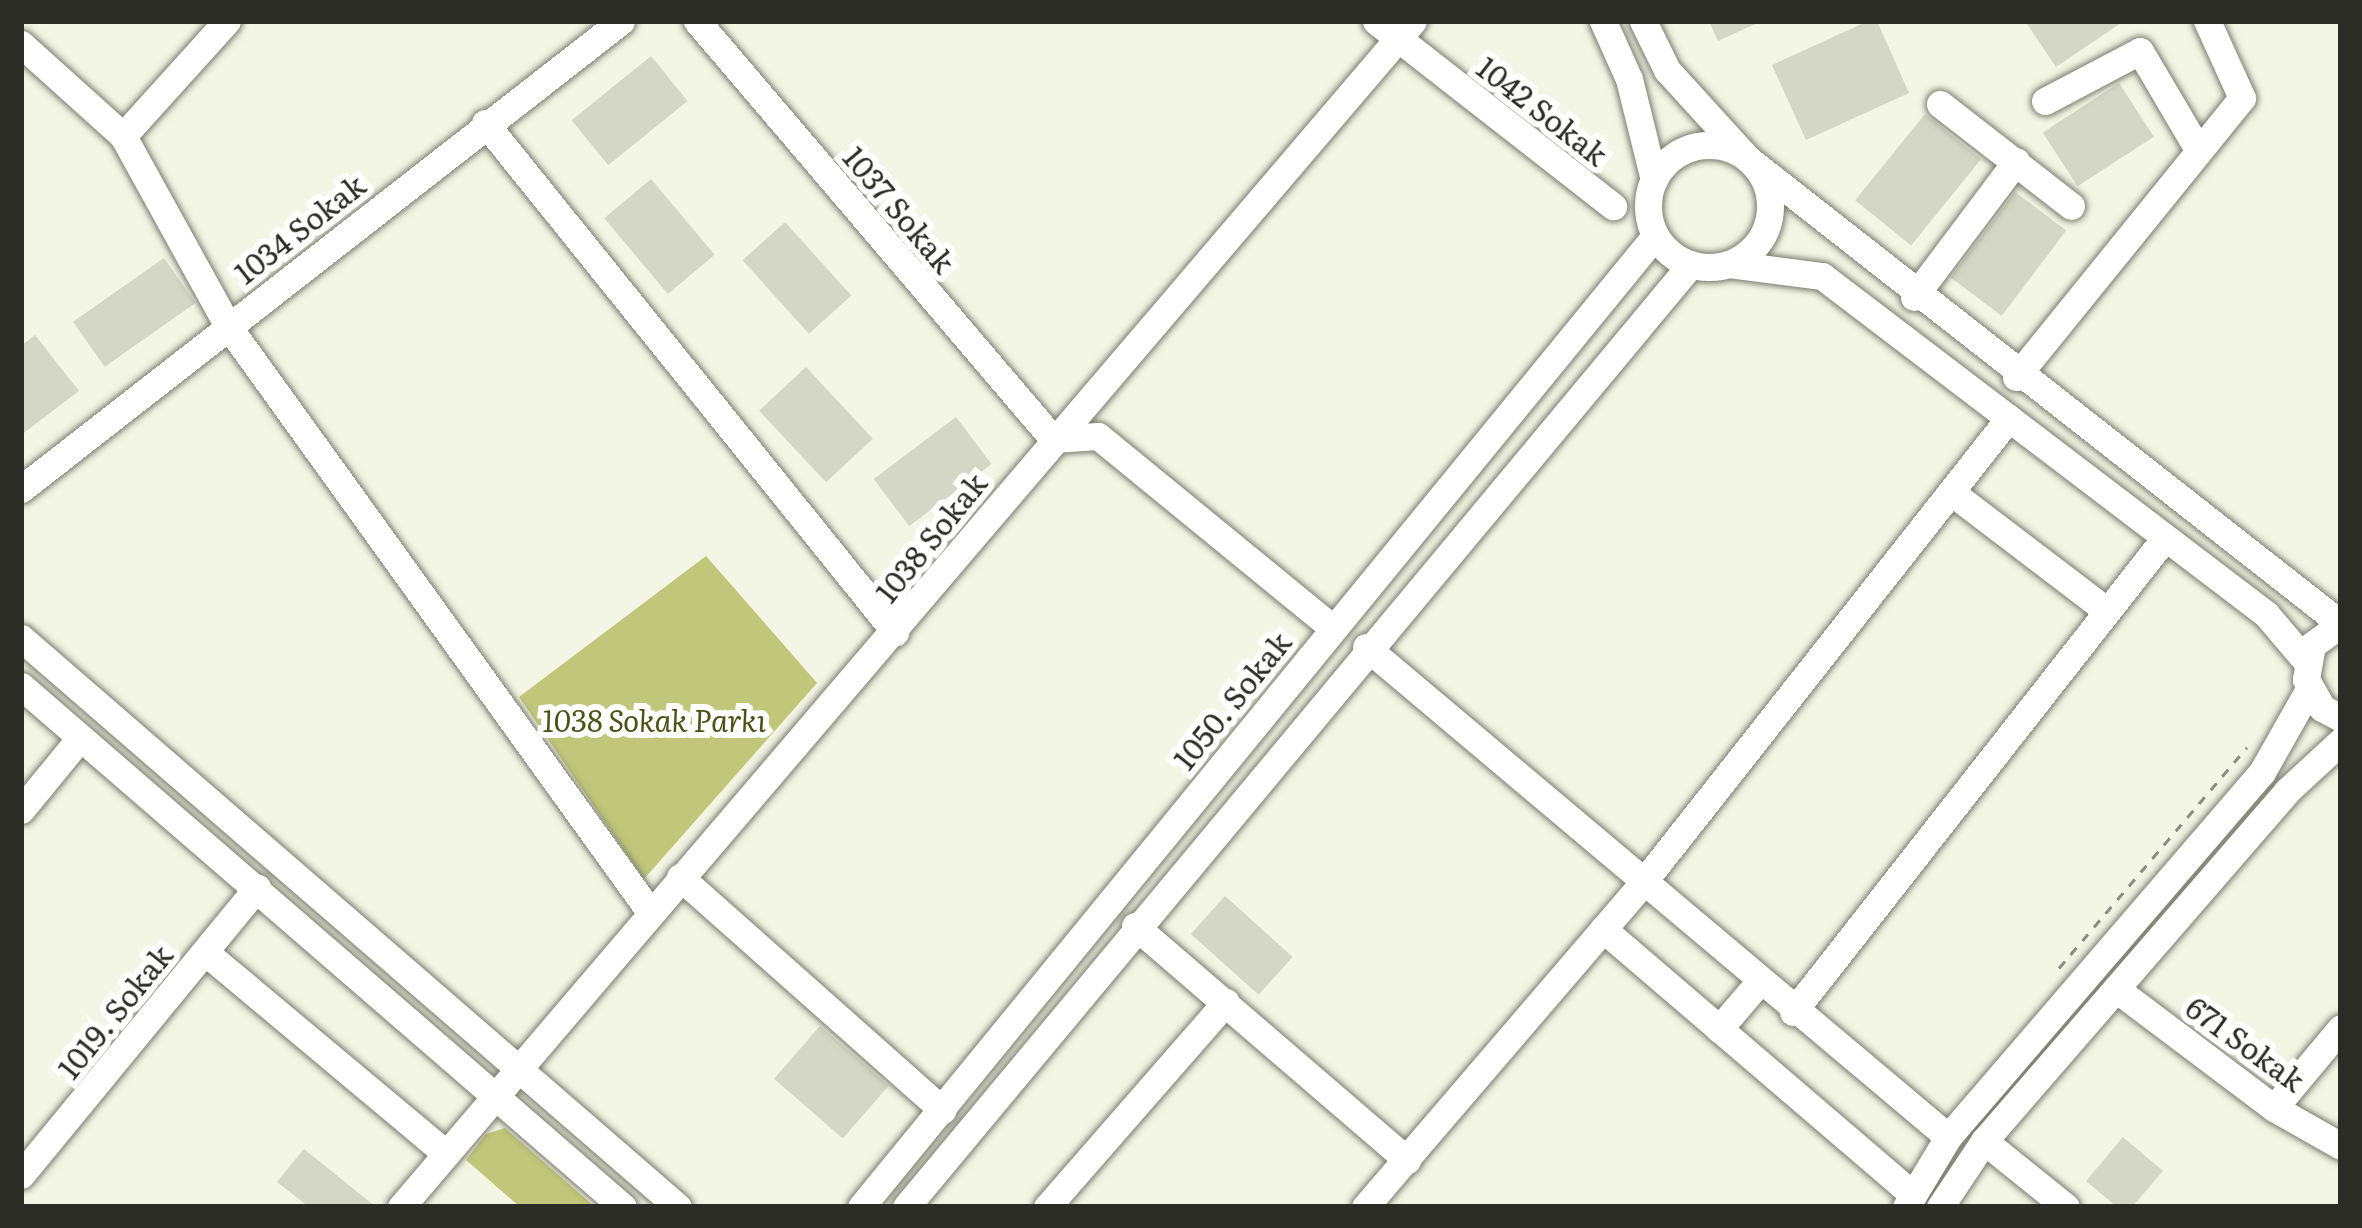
<!DOCTYPE html>
<html>
<head>
<meta charset="utf-8">
<style>
	body { margin:0 }
	#map { position:relative; width:2362px; height:1228px; overflow:hidden; background:#f3f5e5; font-family:Literata,serif }
	div>[style] { position:absolute }
	[style*='--x'] { left:calc(var(--x)*1px); top:calc(var(--y)*1px); width:calc(var(--w)*1px); rotate:calc(var(--a)*1deg) }
	.green>* { inset:0; background:#c0c77a }
	.building>* { inset:0; background:#d4d6c6; transform-origin:0 0 }
	.path>* { height:3px; margin-top:-1.5px; transform-origin:0; background:repeating-linear-gradient(90deg,#8c8d82 0 9px,transparent 0 18px) }
	.roads { filter:drop-shadow(0 0 3px #7b7d6e) drop-shadow(0 0 3px #7b7d6e) }
	.minor>* { height:27px; margin:-13.5px; padding:0 13.5px; transform-origin:13.5px; border-radius:13.5px; background:#fff }
	.minor>.ring { margin:-13.5px; padding:0; box-sizing:content-box; background:none; border:27px solid #fff; border-radius:50% }
	span { translate:-50% -50%; white-space:nowrap; text-align:center; line-height:1.15; -webkit-text-stroke:12px #fff; paint-order:stroke }
	.street-label { font-size:30px; color:#2b2c26 }
	.park-label { font-size:30px; color:#4f5216; font-style:italic }
	.frame { position:absolute; inset:0; border:24px solid #2b2c26; pointer-events:none }
</style>
</head>
<body>
<div id="map">
	<div class="green">
		<i style="clip-path:polygon(706px 556px,817px 683px,644px 879px,519px 697px)"></i>
		<i style="clip-path:polygon(505px 1128px,595px 1207px,520px 1207px,466px 1160px,486px 1134px)"></i>
	</div>
	<div class="building">
		<i style="clip-path:polygon(1709px 21px,1762px 21px,1718px 41px)"></i>
		<i style="clip-path:polygon(1868px 21px,1877px 21px,1909px 93px,1806px 140px,1772px 65px)"></i>
		<i style="clip-path:polygon(2025px 21px,2124px 21px,2056px 67px)"></i>
		<i style="left:651px;top:56px;width:58px;height:102px;rotate:51deg"></i>
		<i style="left:2119px;top:83px;width:64px;height:91px;rotate:57deg"></i>
		<i style="left:1925px;top:114px;width:72px;height:111px;rotate:39deg"></i>
		<i style="left:651px;top:179px;width:99px;height:61px;rotate:50deg"></i>
		<i style="left:2015px;top:192px;width:64px;height:107px;rotate:37deg"></i>
		<i style="left:785px;top:222px;width:99px;height:57px;rotate:48deg"></i>
		<i style="left:164px;top:258px;width:55px;height:111px;rotate:55deg"></i>
		<i style="clip-path:polygon(35px 335px,79px 391px,21px 435px,21px 346px)"></i>
		<i style="left:806px;top:367px;width:98px;height:64px;rotate:47deg"></i>
		<i style="left:956px;top:417px;width:59px;height:103px;rotate:53deg"></i>
		<i style="left:1225px;top:896px;width:91px;height:51px;rotate:42deg"></i>
		<i style="left:820px;top:1026px;width:91px;height:70px;rotate:41deg"></i>
		<i style="clip-path:polygon(2123px 1137px,2163px 1171px,2132px 1207px,2117px 1207px,2086px 1181px)"></i>
		<i style="clip-path:polygon(304px 1149px,376px 1207px,309px 1207px,277px 1182px)"></i>
	</div>
	<div class="path">
		<i style="--x:2059;--y:968;--w:290;--a:-49.6"></i>
	</div>
	<div class="roads">
		<div class="minor">
			<i style="--x:697;--y:21;--w:549;--a:49.58"></i>
			<i style="--x:1376;--y:21;--w:301;--a:38"></i>
			<i style="--x:1603;--y:21;--w:64;--a:65.9"></i>
			<i style="--x:1629;--y:79;--w:104;--a:76.1"></i>
			<i style="--x:1643;--y:21;--w:55;--a:63.9"></i>
			<i style="--x:1667;--y:70;--w:120;--a:47.7"></i>
			<i style="--x:1748;--y:159;--w:754;--a:38.1"></i>
			<i style="--x:21;--y:44;--w:137;--a:42"></i>
			<i style="--x:123;--y:136;--w:217;--a:61.1"></i>
			<i style="--x:228;--y:326;--w:722;--a:54.24"></i>
			<i style="--x:2045;--y:101;--w:107;--a:-27.8"></i>
			<i style="--x:2140;--y:51;--w:116;--a:59.5"></i>
			<i style="--x:1940;--y:104;--w:166;--a:37.9"></i>
			<i style="--x:485;--y:123;--w:654;--a:51.15"></i>
			<i style="--x:123;--y:136;--w:155;--a:-47.9"></i>
			<i class="ring" style="left:1648px;top:145px;width:95px;height:95px"></i>
			<i style="--x:1729;--y:264;--w:94;--a:7.4"></i>
			<i style="--x:1822;--y:276;--w:558;--a:37.28"></i>
			<i style="--x:2266;--y:614;--w:62;--a:49.6"></i>
			<i style="--x:1914;--y:297;--w:170;--a:-53.1"></i>
			<i style="--x:2016;--y:377;--w:359;--a:-51"></i>
			<i style="--x:2242;--y:98;--w:85;--a:-114.4"></i>
			<i style="--x:1053;--y:439;--w:45;--a:-3.8"></i>
			<i style="--x:1098;--y:436;--w:301;--a:39.3"></i>
			<i style="--x:21;--y:489;--w:761;--a:-37.95"></i>
			<i style="--x:1951;--y:492;--w:196;--a:37.3"></i>
			<i style="--x:2341;--y:624;--w:36;--a:144"></i>
			<i style="--x:2312;--y:645;--w:35;--a:100"></i>
			<i style="--x:2306;--y:679;--w:33;--a:61"></i>
			<i style="--x:2322;--y:708;--w:21;--a:28"></i>
			<i style="--x:21;--y:638;--w:869;--a:40.89"></i>
			<i style="--x:1366;--y:647;--w:761;--a:40.09"></i>
			<i style="--x:21;--y:686;--w:796;--a:40.87"></i>
			<i style="--x:21;--y:810;--w:93;--a:-50.7"></i>
			<i style="--x:680;--y:877;--w:351;--a:41.6"></i>
			<i style="--x:1135;--y:926;--w:359;--a:40.7"></i>
			<i style="--x:1603;--y:929;--w:408;--a:40.6"></i>
			<i style="--x:205;--y:952;--w:313;--a:39.9"></i>
			<i style="--x:2116;--y:989;--w:198;--a:37"></i>
			<i style="--x:2274;--y:1108;--w:77;--a:29.6"></i>
			<i style="--x:1793;--y:1012;--w:601;--a:-51.89"></i>
			<i style="--x:1719;--y:1029;--w:62;--a:-49.6"></i>
			<i style="--x:2274;--y:1108;--w:104;--a:-50.1"></i>
			<i style="--x:1984;--y:1141;--w:105;--a:38.8"></i>
			<i style="--x:21;--y:1175;--w:372;--a:-50.6"></i>
			<i style="--x:401;--y:1207;--w:1559;--a:-49.53"></i>
			<i style="--x:861;--y:1207;--w:1254;--a:-50.73"></i>
			<i style="--x:906;--y:1207;--w:1227;--a:-50.22"></i>
			<i style="--x:1047;--y:1207;--w:272;--a:-48.9"></i>
			<i style="--x:1365;--y:1207;--w:430;--a:-49.4"></i>
			<i style="--x:1645;--y:880;--w:588;--a:-51.77"></i>
			<i style="--x:1906;--y:1207;--w:82;--a:-59"></i>
			<i style="--x:1948;--y:1137;--w:481;--a:-49.3"></i>
			<i style="--x:2262;--y:772;--w:95;--a:-60.5"></i>
			<i style="--x:1940;--y:1207;--w:79;--a:-56.3"></i>
			<i style="--x:1984;--y:1141;--w:463;--a:-49.1"></i>
			<i style="--x:2287;--y:791;--w:74;--a:-42.8"></i>
		</div>
	</div>
	<div class="street-label">
		<span style="left:1543px;top:110px;rotate:38deg">1042 Sokak</span>
		<span style="left:900px;top:209px;rotate:50deg">1037 Sokak</span>
		<span style="left:299px;top:228px;rotate:-38deg">1034 Sokak</span>
		<span style="left:930px;top:537px;rotate:-51deg">1038 Sokak</span>
		<span style="left:1231px;top:700px;rotate:-51deg">1050. Sokak</span>
		<span style="left:114px;top:1011px;rotate:-51deg">1019. Sokak</span>
		<span style="left:2246px;top:1043px;rotate:36deg">671 Sokak</span>
	</div>
	<div class="park-label">
		<span style="left:654px;top:719px">1038 Sokak Parkı</span>
	</div>
	<div class="frame"></div>
</div>
</body>
</html>
